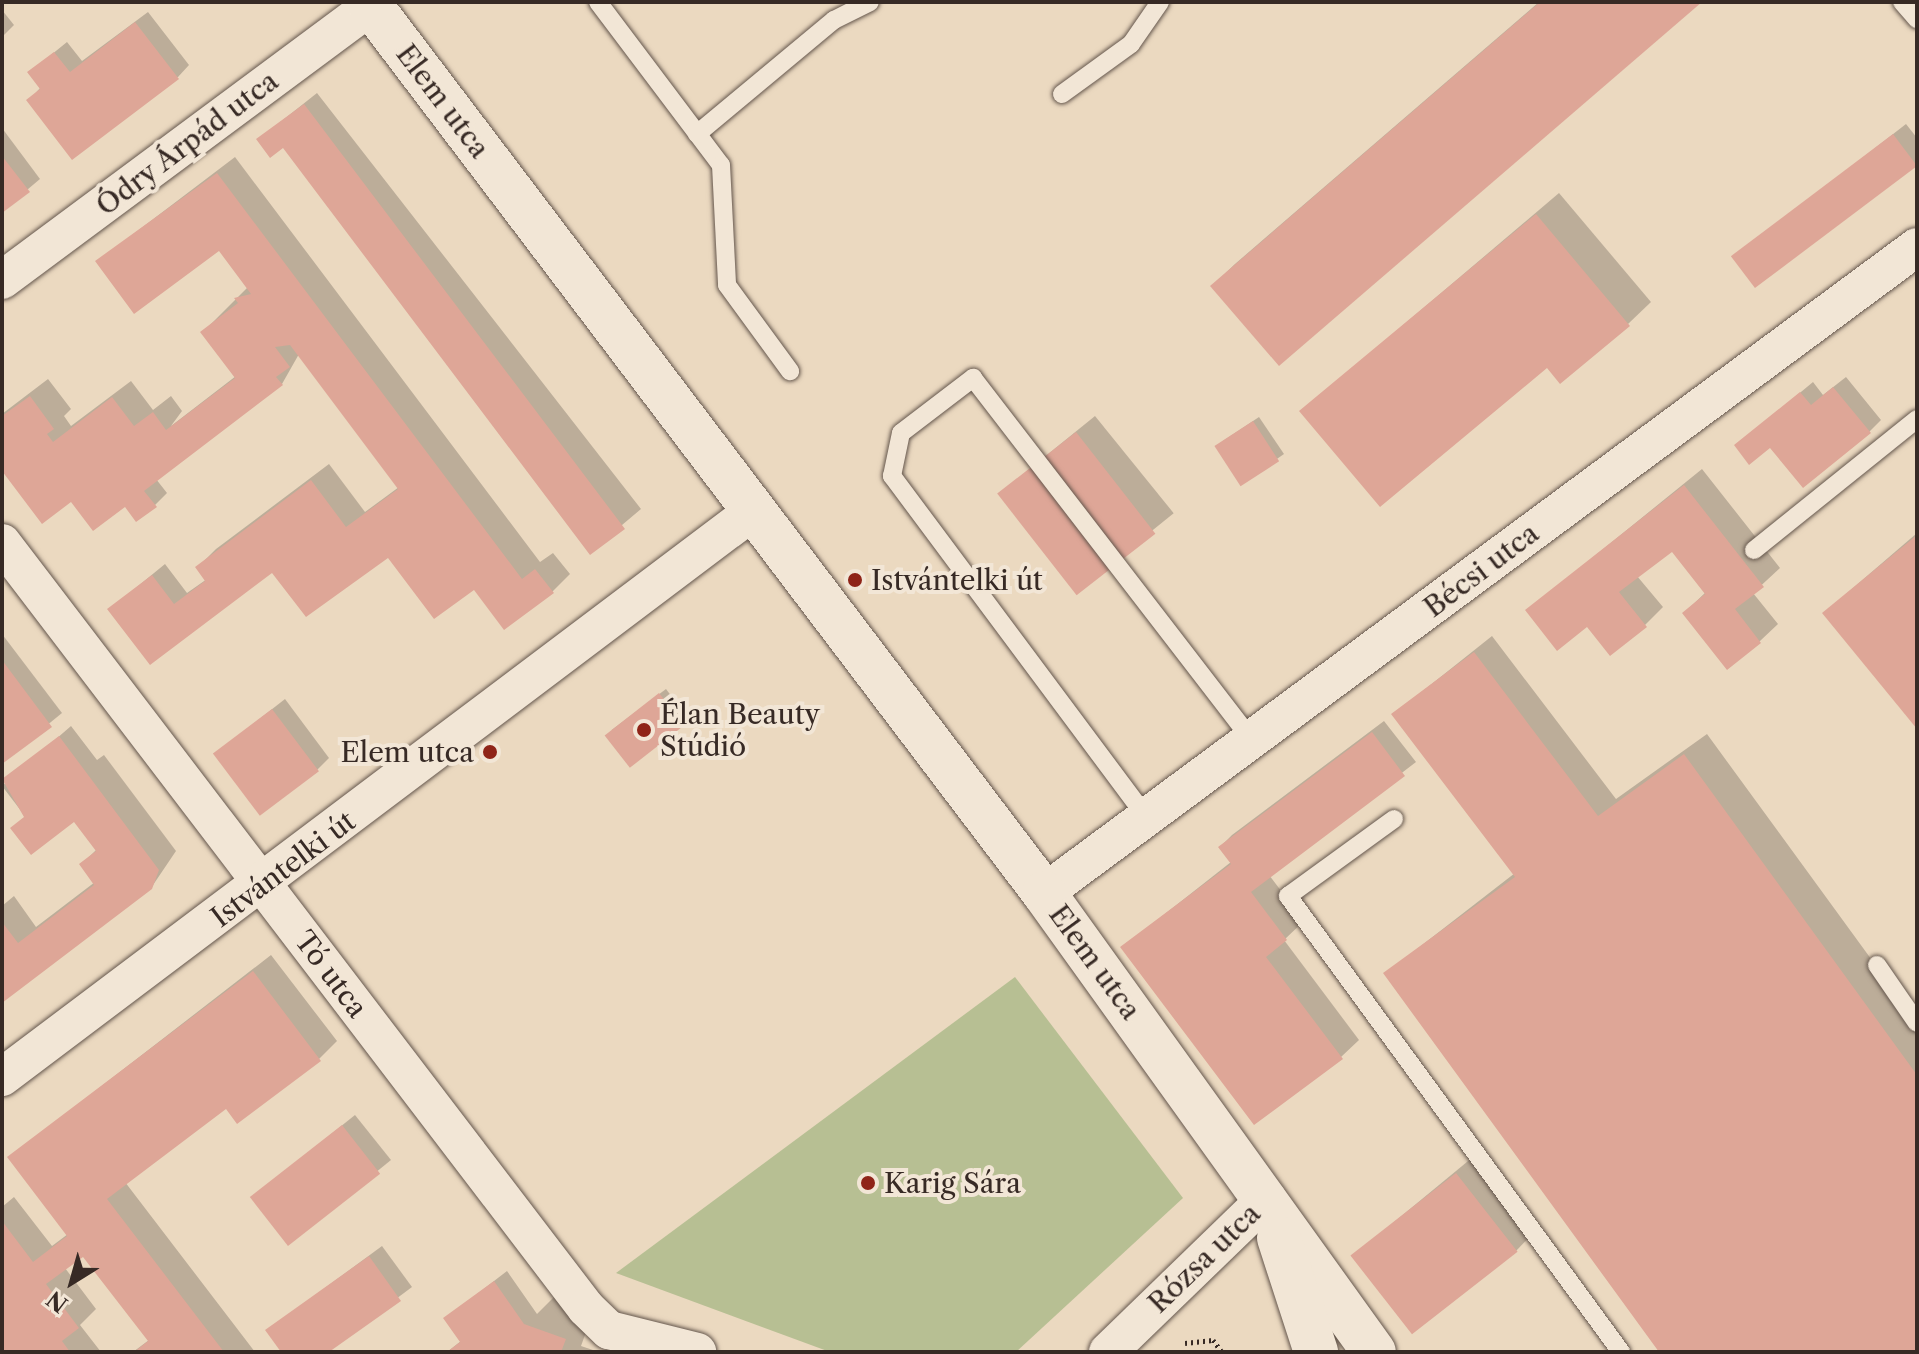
<!DOCTYPE html>
<html>
<head>
<meta charset="utf-8">
<style>
	body { margin:0 }
	#map { position:relative; width:1919px; height:1354px; overflow:hidden; background:#ebd9c0; font-family:"Libre Caslon Text",serif }
	div>[style] { position:absolute }
	[style*='--x'] { left:calc(var(--x)*1px); top:calc(var(--y)*1px); width:calc(var(--w)*1px); rotate:calc(var(--a)*1deg) }
	.green>* { inset:0; background:#b7bf93 }
	.shadow>* { inset:0; background:#0003; transform-origin:0 0 }
	.building>* { inset:0; background:#dea697; transform-origin:0 0 }
	.path>* { height:5px; margin-top:-2.5px; transform-origin:0; background:repeating-linear-gradient(90deg,#372a25 0 2px,transparent 0 6px) }
	.roads { filter:drop-shadow(0 0 2px #64564c) drop-shadow(0 0 2px #64564c) }
	.lane>* { height:18px; margin:-9px; padding:0 9px; transform-origin:9px; border-radius:9px; background:#f2e6d6 }
	.street>* { height:38px; margin:-19px; padding:0 19px; transform-origin:19px; border-radius:19px; background:#f2e6d6 }
	.secondary>* { height:44px; margin:-22px; padding:0 22px; transform-origin:22px; border-radius:22px; background:#f2e6d6 }
	.dots>* { width:22px; height:22px; translate:-50% -50%; box-sizing:border-box; border:4px solid #f2e6d6; border-radius:50% }
	span { translate:-50% -50%; white-space:nowrap; text-align:center; line-height:1.15; -webkit-text-stroke:8px #f2e6d6; paint-order:stroke }
	.street-label { font-size:28px; color:#372a25 }
	.poi-label { font-size:28px; color:#372a25 }
	.left { translate:0 -50%; text-align:left }
	.right { translate:-100% -50%; text-align:right }
	.frame { position:absolute; inset:0; border:4px solid #372a25; pointer-events:none }
	.north { position:absolute; left:32px; top:1242px; width:80px; height:80px; -webkit-text-stroke:6px #f2e6d6; paint-order:stroke; rotate:217deg; font-size:22px; font-weight:700; line-height:32px; text-align:center; color:#372a25 }
	.north::after { content:''; display:block; margin:auto; width:28px; height:36px; background:#372a25; clip-path:polygon(50% 0,100% 100%,50% 72%,0 100%) }
</style>
</head>
<body>
<div id="map">
	<div class="green">
		<i style="clip-path:polygon(1015px 977px,1183px 1198px,1016px 1352px,830px 1352px,616px 1273px)"></i>
	</div>
	<div class="shadow">
		<i style="clip-path:polygon(1539px 2px,1699px 2px,1212px 286px,1235px 264px)"></i>
		<i style="clip-path:polygon(2px 10px,14px 25px,2px 37px)"></i>
		<i style="clip-path:polygon(148px 12px,189px 65px,178px 77px,29px 100px,41px 87px,30px 72px,67px 42px,82px 61px)"></i>
		<i style="clip-path:polygon(317px 93px,641px 509px,590px 552px,283px 145px,259px 139px)"></i>
		<i style="clip-path:polygon(1906px 124px,1917px 138px,1917px 163px,1755px 282px,1735px 257px)"></i>
		<i style="clip-path:polygon(2px 128px,40px 179px,2px 211px)"></i>
		<i style="clip-path:polygon(235px 157px,540px 562px,553px 553px,570px 574px,552px 592px,474px 587px,388px 555px,272px 570px,150px 662px,110px 609px,165px 564px,187px 593px,207px 579px,198px 567px,216px 549px,329px 464px,365px 512px,399px 487px,299px 354px,282px 384px,156px 479px,167px 493px,155px 505px,74px 502px,2px 468px,2px 414px,48px 379px,71px 409px,64px 416px,71px 426px,131px 381px,153px 410px,171px 396px,182px 411px,171px 426px,236px 376px,203px 332px,248px 287px,220px 248px,98px 261px)"></i>
		<i style="clip-path:polygon(1559px 193px,1651px 302px,1628px 324px,1547px 365px,1302px 411px)"></i>
		<i style="clip-path:polygon(1846px 377px,1881px 420px,1869px 432px,1736px 446px,1813px 382px,1823px 395px)"></i>
		<i style="left:1095px;top:416px;width:125px;height:123px;rotate:51deg"></i>
		<i style="clip-path:polygon(1259px 417px,1284px 454px,1241px 484px,1223px 441px)"></i>
		<i style="clip-path:polygon(1702px 469px,1780px 568px,1753px 593px,1778px 624px,1760px 641px,1728px 667px,1684px 613px,1706px 592px,1672px 549px,1637px 576px,1663px 607px,1645px 625px,1588px 624px,1528px 610px)"></i>
		<i style="clip-path:polygon(1917px 533px,1917px 726px,1824px 613px)"></i>
		<i style="clip-path:polygon(2px 634px,62px 713px,2px 762px)"></i>
		<i style="clip-path:polygon(1492px 636px,1616px 799px,1707px 734px,1917px 1022px,1917px 1352px,1662px 1352px,1386px 973px,1515px 873px,1394px 714px)"></i>
		<i style="left:666px;top:689px;width:36px;height:68px;rotate:53deg"></i>
		<i style="clip-path:polygon(285px 699px,329px 758px,317px 770px,216px 753px)"></i>
		<i style="clip-path:polygon(1384px 721px,1416px 762px,1269px 875px,1304px 921px,1284px 940px,1359px 1040px,1341px 1057px,1123px 947px,1231px 862px,1220px 847px,1232px 835px)"></i>
		<i style="clip-path:polygon(71px 726px,97px 760px,104px 755px,176px 851px,151px 888px,2px 1000px,2px 906px,14px 896px,36px 927px,95px 882px,82px 864px,97px 849px,74px 819px,25px 816px,2px 786px)"></i>
		<i style="clip-path:polygon(271px 955px,337px 1041px,319px 1059px,226px 1106px,125px 1182px,255px 1352px,133px 1352px,149px 1340px,84px 1254px,65px 1268px,96px 1309px,80px 1325px,101px 1352px,2px 1352px,2px 1207px,14px 1197px,52px 1246px,68px 1234px,10px 1157px)"></i>
		<i style="clip-path:polygon(355px 1115px,391px 1160px,289px 1243px,265px 1187px)"></i>
		<i style="clip-path:polygon(1479px 1152px,1538px 1228px,1516px 1251px,1353px 1256px)"></i>
		<i style="clip-path:polygon(382px 1246px,412px 1287px,325px 1352px,284px 1352px,268px 1330px)"></i>
		<i style="clip-path:polygon(507px 1271px,537px 1314px,555px 1296px,594px 1310px,581px 1346px,599px 1352px,447px 1352px,461px 1341px,446px 1318px)"></i>
	</div>
	<div class="building">
		<i style="clip-path:polygon(1540px 2px,1702px 2px,1279px 366px,1210px 286px)"></i>
		<i style="clip-path:polygon(135px 22px,179px 79px,72px 160px,26px 100px,40px 89px,27px 72px,54px 52px,70px 72px)"></i>
		<i style="clip-path:polygon(304px 104px,625px 529px,590px 555px,283px 148px,270px 158px,256px 139px)"></i>
		<i style="left:1893px;top:134px;width:40px;height:203px;rotate:53deg"></i>
		<i style="clip-path:polygon(2px 156px,30px 192px,2px 213px)"></i>
		<i style="clip-path:polygon(217px 173px,522px 579px,535px 569px,554px 593px,504px 630px,474px 590px,434px 619px,388px 558px,306px 617px,272px 573px,150px 665px,107px 609px,152px 575px,174px 604px,205px 581px,195px 567px,311px 480px,346px 527px,398px 489px,290px 345px,275px 347px,290px 367px,276px 377px,283px 385px,144px 491px,157px 507px,136px 522px,125px 507px,93px 531px,71px 502px,42px 524px,2px 471px,2px 416px,30px 396px,54px 429px,47px 434px,53px 442px,112px 397px,134px 426px,153px 412px,166px 430px,235px 378px,200px 332px,238px 303px,234px 298px,251px 294px,219px 251px,134px 314px,95px 261px)"></i>
		<i style="clip-path:polygon(1536px 214px,1630px 326px,1560px 384px,1547px 368px,1380px 507px,1299px 411px)"></i>
		<i style="clip-path:polygon(1833px 387px,1871px 433px,1803px 488px,1770px 448px,1749px 465px,1734px 445px,1800px 392px,1811px 405px)"></i>
		<i style="left:1253px;top:421px;width:48px;height:46px;rotate:57deg"></i>
		<i style="left:1076px;top:432px;width:129px;height:100px;rotate:52deg"></i>
		<i style="clip-path:polygon(1684px 485px,1764px 587px,1735px 609px,1761px 643px,1727px 670px,1682px 613px,1705px 594px,1672px 552px,1619px 592px,1647px 627px,1610px 656px,1587px 627px,1557px 651px,1525px 610px)"></i>
		<i style="clip-path:polygon(1917px 535px,1917px 729px,1822px 613px)"></i>
		<i style="clip-path:polygon(1474px 652px,1598px 816px,1684px 754px,1917px 1075px,1917px 1352px,1659px 1352px,1383px 973px,1515px 877px,1391px 714px)"></i>
		<i style="clip-path:polygon(2px 660px,52px 727px,2px 764px)"></i>
		<i style="left:659px;top:693px;width:41px;height:69px;rotate:52deg"></i>
		<i style="left:272px;top:709px;width:78px;height:74px;rotate:53deg"></i>
		<i style="clip-path:polygon(1372px 732px,1405px 776px,1251px 892px,1287px 940px,1266px 957px,1343px 1059px,1254px 1125px,1120px 947px,1231px 864px,1218px 847px)"></i>
		<i style="clip-path:polygon(59px 736px,159px 870px,152px 889px,2px 1003px,2px 922px,18px 943px,94px 885px,79px 864px,96px 851px,74px 822px,31px 855px,10px 828px,24px 817px,2px 779px)"></i>
		<i style="clip-path:polygon(253px 971px,321px 1061px,237px 1124px,226px 1109px,107px 1199px,224px 1352px,134px 1352px,148px 1341px,83px 1257px,46px 1284px,79px 1328px,62px 1341px,70px 1352px,2px 1352px,2px 1221px,33px 1262px,67px 1236px,7px 1157px)"></i>
		<i style="left:342px;top:1125px;width:62px;height:117px;rotate:52deg"></i>
		<i style="left:1456px;top:1173px;width:100px;height:134px;rotate:52deg"></i>
		<i style="clip-path:polygon(369px 1256px,401px 1301px,329px 1352px,281px 1352px,265px 1330px)"></i>
		<i style="clip-path:polygon(494px 1281px,524px 1324px,566px 1339px,561px 1352px,447px 1352px,460px 1342px,443px 1318px)"></i>
	</div>
	<div class="path">
		<i style="--x:1185;--y:1343;--w:28;--a:-6"></i>
		<i style="--x:1213;--y:1340;--w:15;--a:53"></i>
	</div>
	<div class="roads">
		<div class="lane">
			<i style="--x:598;--y:2;--w:204;--a:53"></i>
			<i style="--x:721;--y:165;--w:120;--a:87.1"></i>
			<i style="--x:727;--y:285;--w:107;--a:53.8"></i>
			<i style="--x:1902;--y:2;--w:23;--a:49"></i>
			<i style="--x:1062;--y:94;--w:85;--a:-35.9"></i>
			<i style="--x:1131;--y:44;--w:51;--a:-55.4"></i>
			<i style="--x:697;--y:134;--w:178;--a:-39.8"></i>
			<i style="--x:834;--y:20;--w:40;--a:-26.6"></i>
			<i style="--x:1754;--y:550;--w:209;--a:-38.8"></i>
			<i style="--x:1147;--y:818;--w:427;--a:-126.7"></i>
			<i style="--x:892;--y:476;--w:44;--a:-78.2"></i>
			<i style="--x:901;--y:433;--w:91;--a:-37.4"></i>
			<i style="--x:973;--y:378;--w:457;--a:52.4"></i>
			<i style="--x:1394;--y:819;--w:131;--a:144"></i>
			<i style="--x:1288;--y:896;--w:565;--a:53.86"></i>
			<i style="--x:1877;--y:965;--w:70;--a:55.4"></i>
		</div>
		<div class="street">
			<i style="--x:2;--y:280;--w:460;--a:-36.6"></i>
			<i style="--x:2;--y:543;--w:962;--a:52.64"></i>
			<i style="--x:586;--y:1308;--w:32;--a:44"></i>
			<i style="--x:609;--y:1330;--w:91;--a:14"></i>
			<i style="--x:1044;--y:893;--w:1086;--a:-36.5"></i>
			<i style="--x:2;--y:1077;--w:939;--a:-36.99"></i>
			<i style="--x:1108;--y:1352;--w:221;--a:-44.1"></i>
		</div>
		<div class="secondary">
			<i style="--x:368;--y:2;--w:1118;--a:52.81"></i>
			<i style="--x:1044;--y:893;--w:565;--a:54.29"></i>
			<i style="--x:1279;--y:1238;--w:120;--a:72"></i>
		</div>
	</div>
	<div class="dots">
		<i style="left:855px;top:580px;background:#8f2418"></i>
		<i style="left:644px;top:730px;background:#8f2418"></i>
		<i style="left:490px;top:752px;background:#8f2418"></i>
		<i style="left:868px;top:1183px;background:#8f2418"></i>
	</div>
	<div class="street-label">
		<span style="left:443px;top:101px;rotate:53deg">Elem utca</span>
		<span style="left:187px;top:143px;rotate:-37deg">Ódry Árpád utca</span>
		<span style="left:1481px;top:570px;rotate:-37deg">Bécsi utca</span>
		<span style="left:283px;top:869px;rotate:-37deg">Istvántelki út</span>
		<span style="left:1095px;top:962px;rotate:54deg">Elem utca</span>
		<span style="left:331px;top:974px;rotate:53deg">Tó utca</span>
		<span style="left:1204px;top:1258px;rotate:-44deg">Rózsa utca</span>
	</div>
	<div class="poi-label">
		<span class="left" style="left:871px;top:580px">Istvántelki út</span>
		<span class="left" style="left:660px;top:730px">Élan Beauty<br>Stúdió</span>
		<span class="right" style="left:474px;top:752px">Elem utca</span>
		<span class="left" style="left:884px;top:1183px">Karig Sára</span>
	</div>
	<div class="frame"></div>
	<div class="north">N</div>
</div>
</body>
</html>
